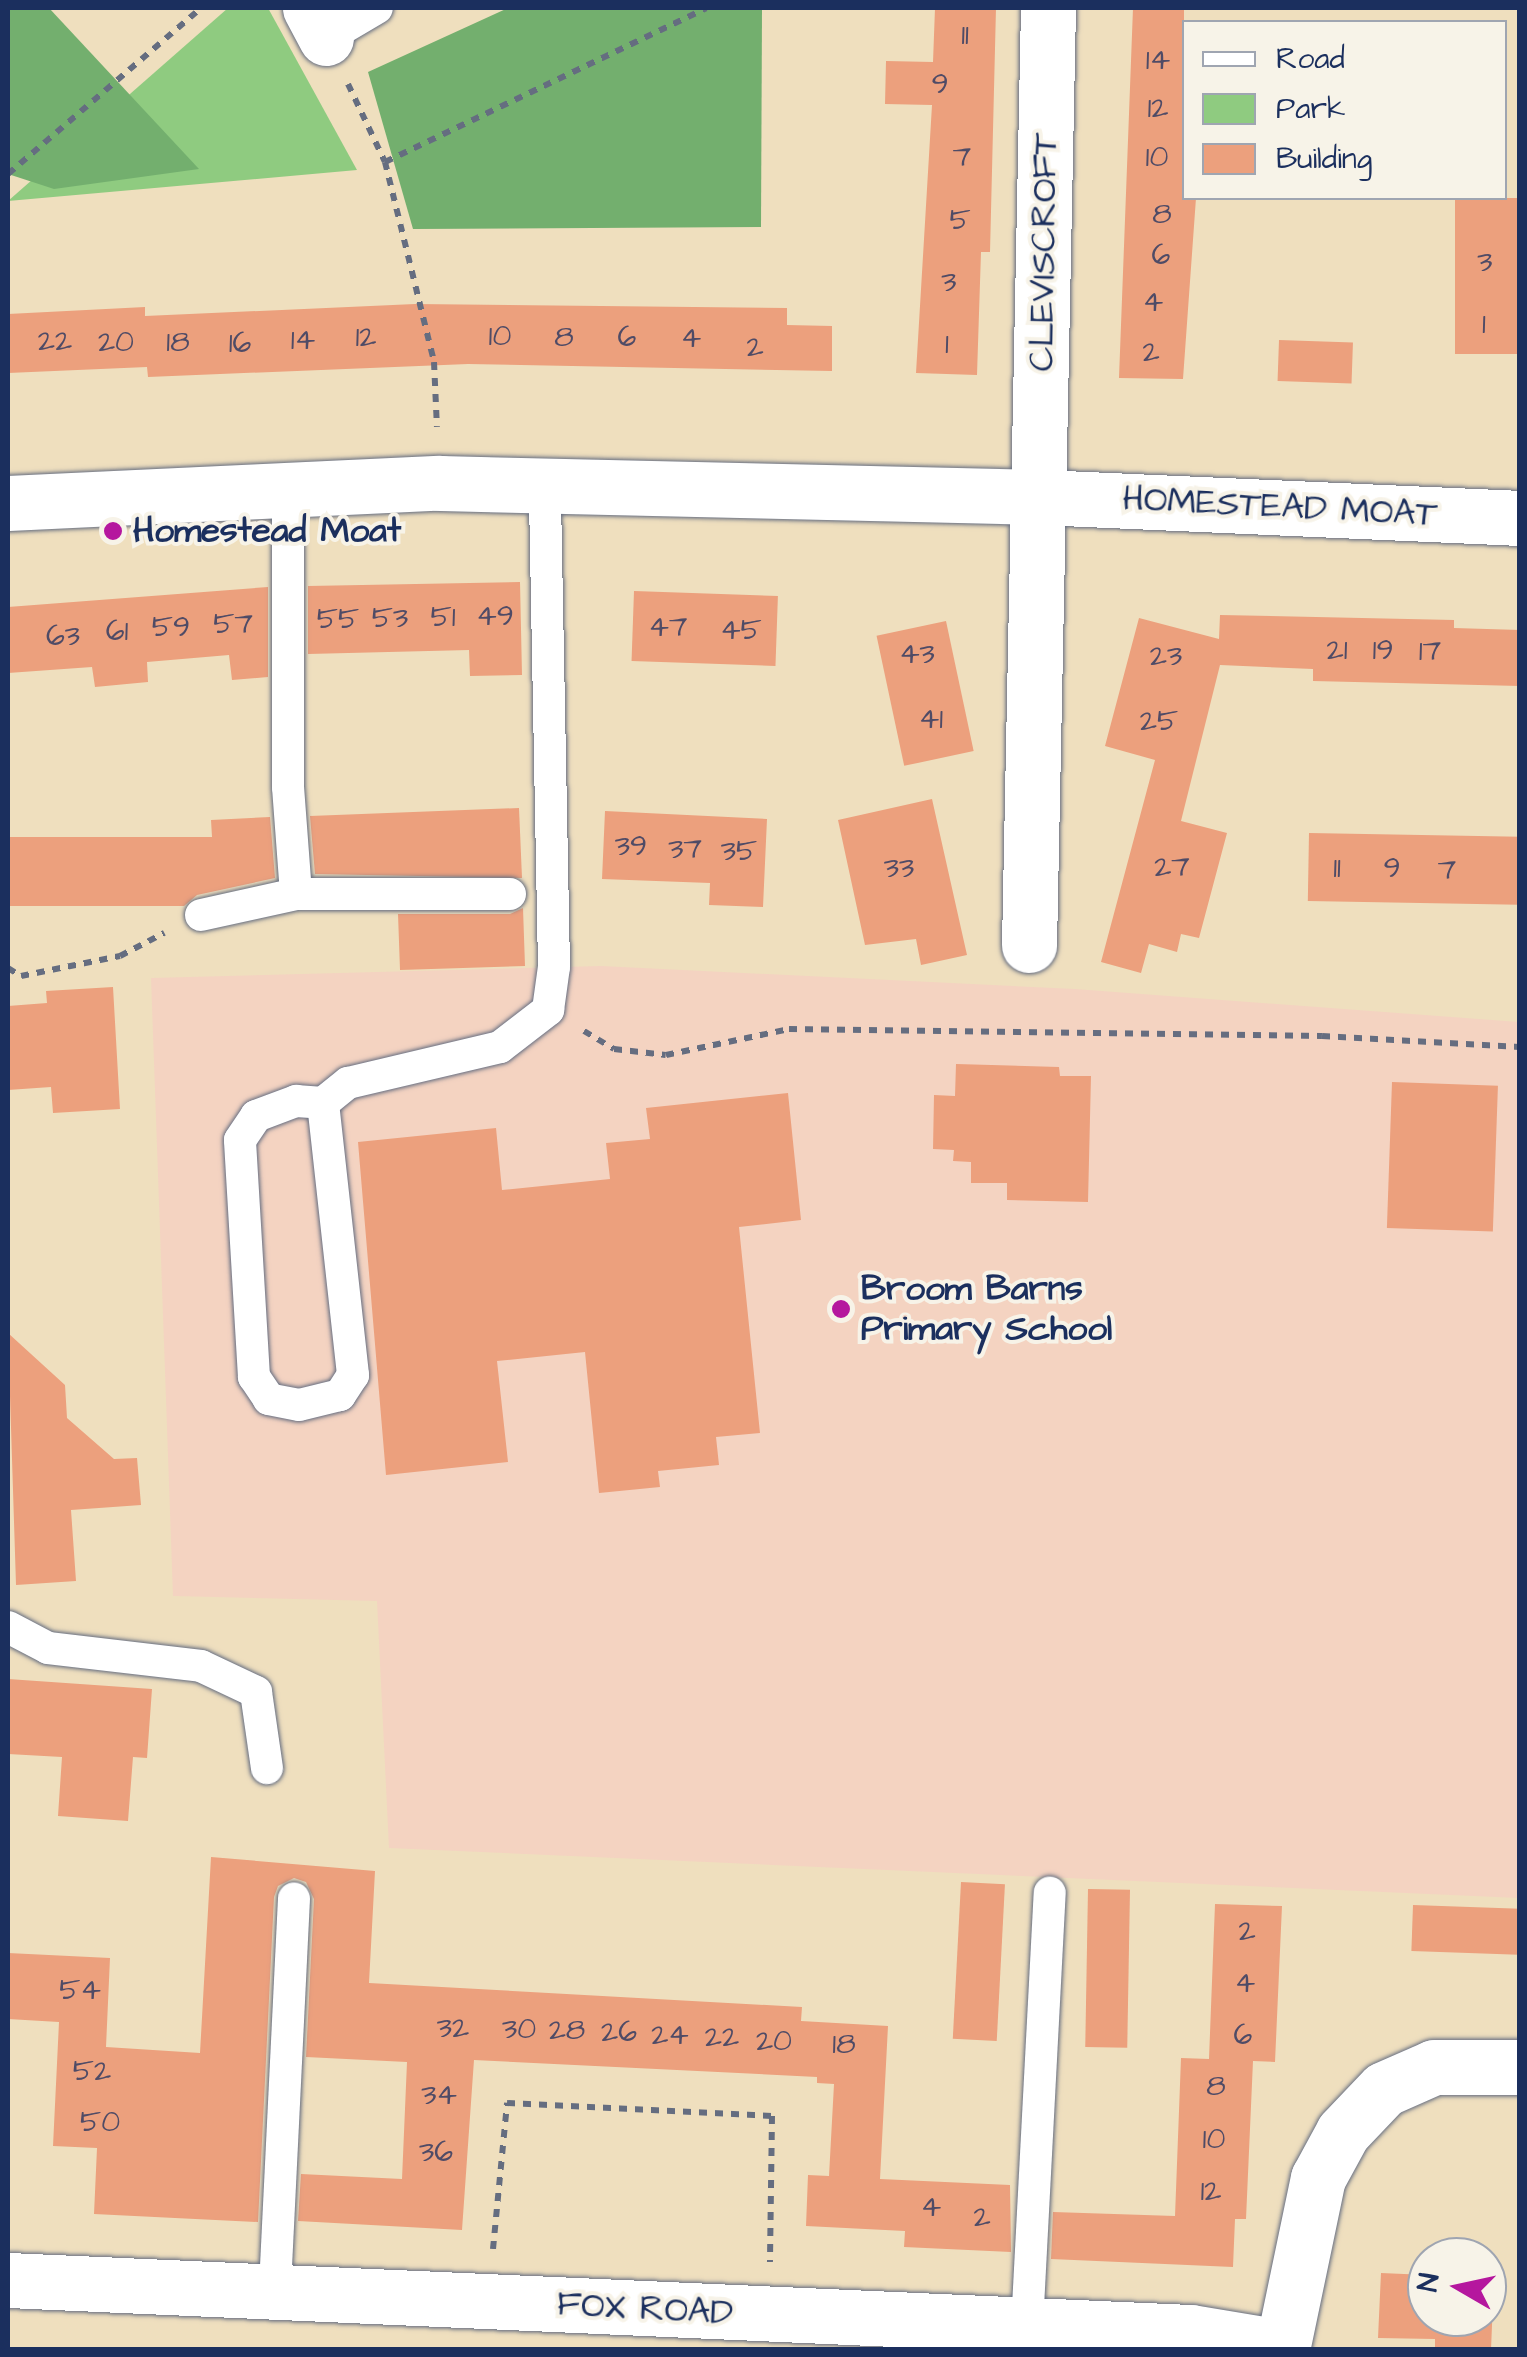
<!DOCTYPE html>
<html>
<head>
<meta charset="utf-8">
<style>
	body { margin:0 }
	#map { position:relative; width:1527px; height:2357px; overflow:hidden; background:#efdfbe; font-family:"Architects Daughter",sans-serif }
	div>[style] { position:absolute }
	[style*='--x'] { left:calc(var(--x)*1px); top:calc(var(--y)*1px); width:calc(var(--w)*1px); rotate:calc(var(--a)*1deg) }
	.built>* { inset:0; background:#f4d3c1 }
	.green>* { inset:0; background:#8fcb80 }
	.forest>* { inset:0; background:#73af6e }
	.building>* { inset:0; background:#eca07d; transform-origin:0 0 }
	.path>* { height:6px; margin-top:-3px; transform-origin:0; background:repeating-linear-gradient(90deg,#656d80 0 8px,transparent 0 16px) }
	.roads { filter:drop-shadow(0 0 2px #656d80) drop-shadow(0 0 2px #656d80) }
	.service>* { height:32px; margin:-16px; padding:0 16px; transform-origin:16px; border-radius:16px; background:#fff }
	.minor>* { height:55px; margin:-27.5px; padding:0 27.5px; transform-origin:27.5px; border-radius:27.5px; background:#fff }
	.dots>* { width:28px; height:28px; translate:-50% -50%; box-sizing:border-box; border:5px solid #f7f3e8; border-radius:50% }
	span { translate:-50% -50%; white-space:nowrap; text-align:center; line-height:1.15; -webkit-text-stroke:8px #f7f3e8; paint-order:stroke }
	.number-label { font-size:30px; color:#4f4b66 }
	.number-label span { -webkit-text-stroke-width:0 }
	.street-label { font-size:35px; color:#1b2f5e }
	.poi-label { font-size:35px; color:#1b2f5e; font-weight:700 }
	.left { translate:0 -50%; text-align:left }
	.frame { position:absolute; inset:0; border:10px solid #1b2f5e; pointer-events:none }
	.legend { position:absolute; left:1182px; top:20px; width:325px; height:180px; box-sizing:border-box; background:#f7f3e8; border:2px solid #9fa5b1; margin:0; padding:12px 18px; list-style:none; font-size:30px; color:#1b2f5e }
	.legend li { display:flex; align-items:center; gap:20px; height:50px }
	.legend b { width:50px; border:2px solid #9fa5b1 }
	.north { position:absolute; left:1407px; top:2237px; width:100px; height:100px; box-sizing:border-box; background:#f7f3e8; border:2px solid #9fa5b1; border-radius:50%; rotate:279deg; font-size:28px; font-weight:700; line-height:40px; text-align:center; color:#1b2f5e }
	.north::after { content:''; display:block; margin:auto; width:35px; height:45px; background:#b5179e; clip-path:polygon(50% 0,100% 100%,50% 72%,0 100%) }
</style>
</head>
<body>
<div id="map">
	<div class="built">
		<i style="clip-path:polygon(601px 966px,1075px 989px,1519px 1022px,1519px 1898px,389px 1848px,377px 1601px,173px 1596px,151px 978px)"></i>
	</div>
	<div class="green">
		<i style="clip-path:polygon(228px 8px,268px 8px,357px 170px,8px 201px)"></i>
	</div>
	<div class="forest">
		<i style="clip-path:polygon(8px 8px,49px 8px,199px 169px,54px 189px,8px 174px)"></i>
		<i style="clip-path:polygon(508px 8px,762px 8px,761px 227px,413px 229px,368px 72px)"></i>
	</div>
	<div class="building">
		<i style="clip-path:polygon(935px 8px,996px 8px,990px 252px,981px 252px,977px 375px,916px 373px,932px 105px,885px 104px,886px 61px,933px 62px)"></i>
		<i style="clip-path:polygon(1133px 8px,1184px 8px,1184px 198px,1196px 198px,1183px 379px,1119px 378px)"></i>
		<i style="left:1455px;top:198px;width:63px;height:156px"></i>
		<i style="clip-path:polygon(415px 304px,787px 308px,787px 325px,832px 326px,832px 371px,468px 364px,148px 377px,147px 367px,8px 373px,8px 314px,145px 307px,145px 316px)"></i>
		<i style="left:1279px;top:340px;width:74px;height:41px;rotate:2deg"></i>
		<i style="clip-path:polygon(520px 582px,522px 675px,470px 676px,469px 650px,308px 654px,308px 586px)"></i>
		<i style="clip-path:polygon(268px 587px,268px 677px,232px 680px,229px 655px,147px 662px,148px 682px,95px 687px,92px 667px,8px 673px,8px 607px)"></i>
		<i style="left:634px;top:591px;width:144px;height:70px;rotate:2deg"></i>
		<i style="clip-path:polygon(1220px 615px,1454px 620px,1454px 628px,1520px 630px,1520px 686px,1313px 681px,1313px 669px,1220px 665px,1181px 821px,1227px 833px,1199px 938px,1181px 934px,1177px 952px,1149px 944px,1141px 973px,1101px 962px,1155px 760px,1105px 746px,1139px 618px,1219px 639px)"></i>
		<i style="left:946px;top:621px;width:133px;height:71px;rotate:78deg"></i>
		<i style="clip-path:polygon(932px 799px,967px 955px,921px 965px,916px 939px,865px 945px,838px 820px)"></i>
		<i style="clip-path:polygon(519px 808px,522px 878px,315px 874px,310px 816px)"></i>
		<i style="clip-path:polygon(605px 811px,767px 819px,763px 907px,709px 905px,710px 883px,602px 879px)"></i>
		<i style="clip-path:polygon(270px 817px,275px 878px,197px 895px,184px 906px,8px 906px,8px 837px,212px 837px,211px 820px)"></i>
		<i style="left:1309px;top:833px;width:211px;height:68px;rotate:1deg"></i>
		<i style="clip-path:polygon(523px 908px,525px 966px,400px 970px,398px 914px,510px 914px)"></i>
		<i style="clip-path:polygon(113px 987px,120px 1109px,53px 1113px,51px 1087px,8px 1090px,8px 1006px,47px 1003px,46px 991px)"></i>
		<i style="clip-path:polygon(956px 1064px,1059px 1067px,1060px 1076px,1091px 1076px,1088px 1202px,1007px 1200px,1007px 1183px,971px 1183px,971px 1162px,953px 1161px,954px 1150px,933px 1149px,934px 1095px,955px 1096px)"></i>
		<i style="left:1392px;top:1082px;width:106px;height:146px;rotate:2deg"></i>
		<i style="clip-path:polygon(788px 1093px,801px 1220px,739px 1227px,760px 1433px,716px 1437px,719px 1465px,658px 1471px,660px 1487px,599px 1493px,585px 1352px,497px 1361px,508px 1462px,386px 1475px,358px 1142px,496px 1128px,502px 1190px,610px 1179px,606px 1143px,650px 1139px,646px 1108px)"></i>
		<i style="clip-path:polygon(8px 1333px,65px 1385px,67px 1418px,114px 1459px,137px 1458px,141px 1505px,71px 1510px,76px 1581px,16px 1585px)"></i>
		<i style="clip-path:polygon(8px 1679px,152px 1689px,147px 1758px,133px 1757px,128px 1821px,58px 1816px,62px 1757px,8px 1754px)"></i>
		<i style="clip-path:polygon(211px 1857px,375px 1871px,369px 1983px,802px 2007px,801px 2021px,888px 2026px,880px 2179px,1010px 2185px,1011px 2252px,904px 2247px,905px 2231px,806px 2226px,808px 2175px,829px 2176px,834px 2084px,817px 2083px,817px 2077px,474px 2060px,462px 2230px,298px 2221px,301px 2174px,402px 2179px,407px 2062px,306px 2057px,314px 1899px,306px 1882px,294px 1878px,278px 1886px,274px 1897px,258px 2222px,94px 2214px,97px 2148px,53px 2146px,59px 2022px,8px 2019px,8px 1953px,110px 1958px,106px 2047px,200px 2053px)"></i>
		<i style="left:961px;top:1882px;width:44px;height:157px;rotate:3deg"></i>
		<i style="left:1088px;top:1889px;width:42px;height:158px;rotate:1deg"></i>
		<i style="clip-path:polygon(1215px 1904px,1282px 1906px,1275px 2062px,1253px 2061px,1246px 2219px,1235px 2219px,1233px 2267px,1051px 2259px,1053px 2212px,1175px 2216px,1181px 2058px,1209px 2059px)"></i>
		<i style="left:1413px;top:1905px;width:107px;height:46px;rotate:2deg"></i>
		<i style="clip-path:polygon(1381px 2273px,1427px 2275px,1427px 2317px,1487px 2317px,1487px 2277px,1494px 2277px,1491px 2350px,1435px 2350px,1435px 2339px,1378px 2338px)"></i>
	</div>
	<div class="path">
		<i style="--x:348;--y:84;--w:86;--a:64.6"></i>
		<i style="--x:385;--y:162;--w:206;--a:76.2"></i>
		<i style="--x:434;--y:362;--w:65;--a:87.4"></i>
		<i style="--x:385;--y:162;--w:356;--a:-25.6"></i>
		<i style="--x:8;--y:174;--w:255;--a:-40.7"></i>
		<i style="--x:8;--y:968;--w:15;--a:32"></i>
		<i style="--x:21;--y:976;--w:101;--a:-11.4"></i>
		<i style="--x:120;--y:956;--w:50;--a:-27.6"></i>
		<i style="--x:584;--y:1031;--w:35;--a:31"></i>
		<i style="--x:614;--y:1049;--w:52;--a:6.6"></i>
		<i style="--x:666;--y:1055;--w:126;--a:-11.9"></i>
		<i style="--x:789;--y:1029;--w:533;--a:0.75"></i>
		<i style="--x:1322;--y:1036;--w:198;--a:3.2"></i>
		<i style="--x:493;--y:2249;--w:147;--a:-84.5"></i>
		<i style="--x:507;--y:2103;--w:265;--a:2.8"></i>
		<i style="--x:772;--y:2116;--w:146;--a:90.8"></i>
	</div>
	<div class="roads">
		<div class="service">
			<i style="--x:326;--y:38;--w:59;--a:-30.5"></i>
			<i style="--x:288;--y:489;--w:298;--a:90"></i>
			<i style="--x:288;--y:787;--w:107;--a:85.7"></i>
			<i style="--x:201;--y:915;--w:97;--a:-12.5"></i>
			<i style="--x:296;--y:894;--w:214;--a:0"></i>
			<i style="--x:323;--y:1103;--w:274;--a:83.7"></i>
			<i style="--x:353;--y:1375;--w:24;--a:123"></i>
			<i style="--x:340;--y:1395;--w:42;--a:166.3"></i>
			<i style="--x:299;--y:1405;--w:31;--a:-169"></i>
			<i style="--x:269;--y:1399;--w:27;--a:-124"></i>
			<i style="--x:254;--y:1377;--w:237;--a:-93.4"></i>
			<i style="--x:240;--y:1140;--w:29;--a:-56"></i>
			<i style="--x:256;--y:1116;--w:43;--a:-20.6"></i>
			<i style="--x:296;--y:1101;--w:27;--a:4"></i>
			<i style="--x:323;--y:1103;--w:32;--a:-39"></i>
			<i style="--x:348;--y:1083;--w:156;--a:-13.3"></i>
			<i style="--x:500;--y:1047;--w:61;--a:-37.6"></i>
			<i style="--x:548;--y:1010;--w:43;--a:-82.1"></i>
			<i style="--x:554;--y:967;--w:482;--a:-91.1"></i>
			<i style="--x:8;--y:1627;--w:45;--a:27.7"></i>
			<i style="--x:48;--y:1648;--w:154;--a:6.7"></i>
			<i style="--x:201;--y:1666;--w:61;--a:25.3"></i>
			<i style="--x:256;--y:1692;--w:77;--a:81.8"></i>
			<i style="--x:275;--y:2287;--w:389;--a:-87.2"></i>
			<i style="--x:1027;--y:2326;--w:434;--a:-87"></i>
		</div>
		<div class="minor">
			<i style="--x:310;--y:8;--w:34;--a:62"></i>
			<i style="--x:8;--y:503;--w:432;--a:-2.7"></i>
			<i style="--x:440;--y:483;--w:600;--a:1.34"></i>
			<i style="--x:1040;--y:497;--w:480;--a:2.5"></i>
			<i style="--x:1029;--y:945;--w:937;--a:-88.84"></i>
			<i style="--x:8;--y:2280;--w:1183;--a:2.52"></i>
			<i style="--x:1190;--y:2332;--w:93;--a:9.3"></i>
			<i style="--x:1282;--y:2350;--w:176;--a:-78.2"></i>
			<i style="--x:1318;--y:2178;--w:52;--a:-61.5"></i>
			<i style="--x:1343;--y:2132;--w:59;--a:-46.4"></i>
			<i style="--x:1384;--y:2089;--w:55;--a:-23.7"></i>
			<i style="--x:1434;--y:2067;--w:86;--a:0"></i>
		</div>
	</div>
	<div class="dots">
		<i style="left:113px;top:531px;background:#b5179e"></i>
		<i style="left:841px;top:1309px;background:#b5179e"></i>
	</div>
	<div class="number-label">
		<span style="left:965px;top:35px">11</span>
		<span style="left:1158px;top:60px">14</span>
		<span style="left:940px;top:84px">9</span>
		<span style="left:1158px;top:108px">12</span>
		<span style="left:962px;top:157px">7</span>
		<span style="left:1157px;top:157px">10</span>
		<span style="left:1162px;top:214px">8</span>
		<span style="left:960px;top:220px">5</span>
		<span style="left:1161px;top:255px">6</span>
		<span style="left:1485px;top:262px">3</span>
		<span style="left:949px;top:282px">3</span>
		<span style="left:1153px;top:302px">4</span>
		<span style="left:1484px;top:324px">1</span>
		<span style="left:500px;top:336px">10</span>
		<span style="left:366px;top:337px">12</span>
		<span style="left:564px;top:337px">8</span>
		<span style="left:627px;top:337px">6</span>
		<span style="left:691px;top:338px">4</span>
		<span style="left:303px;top:340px">14</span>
		<span style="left:55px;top:341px">22</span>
		<span style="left:116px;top:342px">20</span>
		<span style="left:178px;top:342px">18</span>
		<span style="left:240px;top:343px">16</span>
		<span style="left:947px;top:344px">1</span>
		<span style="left:755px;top:347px">2</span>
		<span style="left:1151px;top:352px">2</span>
		<span style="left:495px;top:616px">49</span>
		<span style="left:443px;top:617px">51</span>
		<span style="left:390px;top:618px">53</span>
		<span style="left:338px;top:619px">55</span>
		<span style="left:233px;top:624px">57</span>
		<span style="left:171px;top:627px">59</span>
		<span style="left:668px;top:627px">47</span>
		<span style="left:741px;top:630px">45</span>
		<span style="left:117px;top:631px">61</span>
		<span style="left:63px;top:636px">63</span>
		<span style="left:1337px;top:650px">21</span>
		<span style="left:1383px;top:650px">19</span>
		<span style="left:1430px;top:651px">17</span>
		<span style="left:917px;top:654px">43</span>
		<span style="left:1166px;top:656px">23</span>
		<span style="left:931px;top:719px">41</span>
		<span style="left:1159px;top:721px">25</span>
		<span style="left:631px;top:846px">39</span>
		<span style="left:685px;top:849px">37</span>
		<span style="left:739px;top:851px">35</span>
		<span style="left:1172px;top:867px">27</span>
		<span style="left:899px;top:868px">33</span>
		<span style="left:1337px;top:868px">11</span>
		<span style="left:1392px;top:868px">9</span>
		<span style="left:1447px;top:870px">7</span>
		<span style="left:1247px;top:1931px">2</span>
		<span style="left:1245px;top:1983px">4</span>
		<span style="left:80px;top:1990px">54</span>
		<span style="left:453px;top:2028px">32</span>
		<span style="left:519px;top:2029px">30</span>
		<span style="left:567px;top:2030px">28</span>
		<span style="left:619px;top:2032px">26</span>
		<span style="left:670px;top:2035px">24</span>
		<span style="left:1243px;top:2035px">6</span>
		<span style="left:722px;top:2037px">22</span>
		<span style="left:774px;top:2041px">20</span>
		<span style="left:844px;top:2044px">18</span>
		<span style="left:92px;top:2071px">52</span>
		<span style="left:1216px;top:2086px">8</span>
		<span style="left:439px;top:2095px">34</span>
		<span style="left:100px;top:2122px">50</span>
		<span style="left:1214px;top:2139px">10</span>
		<span style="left:436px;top:2152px">36</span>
		<span style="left:1211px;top:2191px">12</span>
		<span style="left:931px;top:2207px">4</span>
		<span style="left:982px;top:2217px">2</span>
	</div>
	<div class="street-label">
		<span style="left:1044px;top:252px;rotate:-89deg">CLEVISCROFT</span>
		<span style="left:1280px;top:507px;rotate:3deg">HOMESTEAD MOAT</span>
		<span style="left:645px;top:2309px;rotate:3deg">FOX ROAD</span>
	</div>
	<div class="poi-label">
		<span class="left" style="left:133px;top:531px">Homestead Moat</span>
		<span class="left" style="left:861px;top:1309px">Broom Barns<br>Primary School</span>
	</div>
	<div class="frame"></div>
	<ul class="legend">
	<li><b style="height:12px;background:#fff"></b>Road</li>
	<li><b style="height:28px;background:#8fcb80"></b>Park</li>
	<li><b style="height:28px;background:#eca07d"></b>Building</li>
	</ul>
	<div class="north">N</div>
</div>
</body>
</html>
